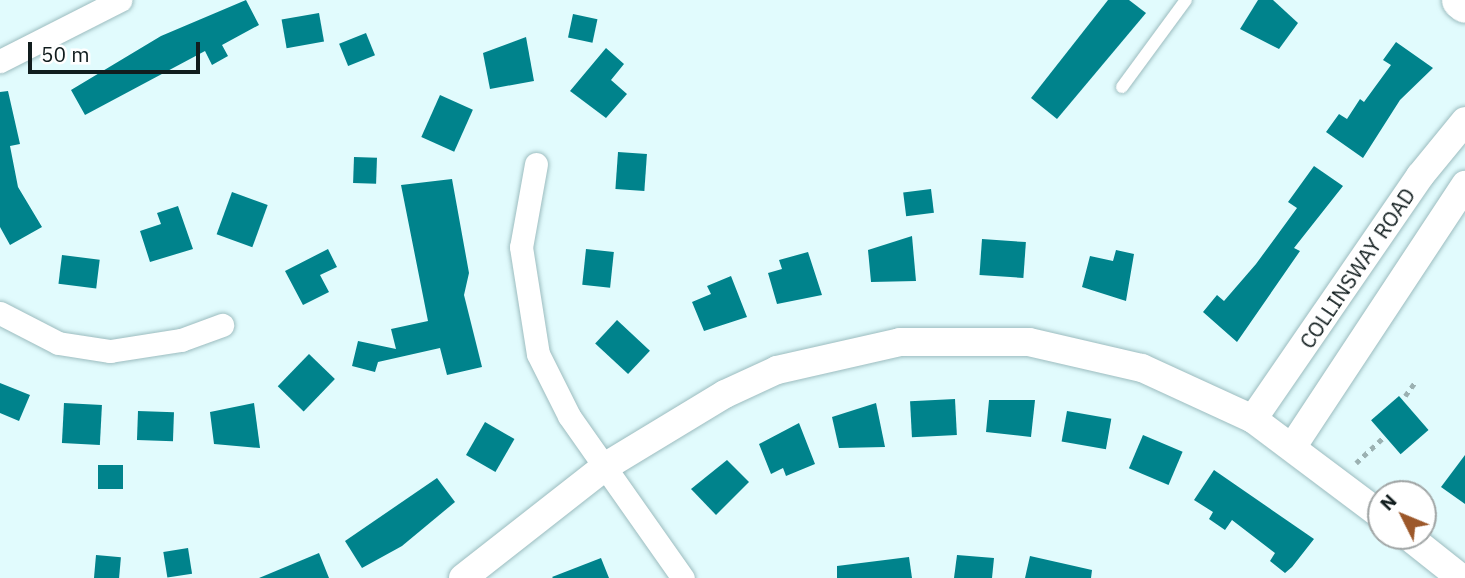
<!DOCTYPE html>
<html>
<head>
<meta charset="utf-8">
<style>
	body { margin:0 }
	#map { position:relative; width:1465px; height:578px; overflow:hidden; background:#e1fbfd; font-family:"IBM Plex Sans",sans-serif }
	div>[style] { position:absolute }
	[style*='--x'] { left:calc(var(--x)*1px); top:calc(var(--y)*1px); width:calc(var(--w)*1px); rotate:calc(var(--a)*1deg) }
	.building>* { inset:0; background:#00838c; transform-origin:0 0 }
	.path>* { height:4.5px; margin-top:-2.25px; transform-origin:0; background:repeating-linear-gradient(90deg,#9bb1b2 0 5px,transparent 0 10px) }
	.roads { filter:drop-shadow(0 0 2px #9cbcbf) drop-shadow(0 0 2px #9cbcbf) }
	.service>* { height:12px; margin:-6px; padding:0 6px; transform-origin:6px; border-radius:6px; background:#fff }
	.minor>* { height:23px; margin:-11.5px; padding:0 11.5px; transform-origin:11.5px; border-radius:11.5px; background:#fff }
	.tertiary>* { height:28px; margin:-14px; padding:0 14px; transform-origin:14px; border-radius:14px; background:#fff }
	.primary>* { height:37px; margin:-18.5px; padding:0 18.5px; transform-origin:18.5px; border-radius:18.5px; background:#fff }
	span { translate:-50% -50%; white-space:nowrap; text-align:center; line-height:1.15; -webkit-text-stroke:5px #fff; paint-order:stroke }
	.street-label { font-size:21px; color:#111d1e }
	.north { position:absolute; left:1367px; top:480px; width:70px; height:70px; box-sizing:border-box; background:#fff; border:2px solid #a0a5a5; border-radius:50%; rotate:313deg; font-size:19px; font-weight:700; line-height:28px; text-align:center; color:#111d1e }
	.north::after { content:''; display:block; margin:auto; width:24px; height:32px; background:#9c582a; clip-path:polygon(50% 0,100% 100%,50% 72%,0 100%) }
	.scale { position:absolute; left:28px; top:42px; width:172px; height:32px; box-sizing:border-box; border:4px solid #111d1e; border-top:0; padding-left:9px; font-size:21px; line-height:24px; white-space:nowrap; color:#111d1e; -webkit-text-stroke:5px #fff; paint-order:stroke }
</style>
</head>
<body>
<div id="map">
	<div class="building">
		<i style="clip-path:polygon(246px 0,259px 25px,222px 45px,228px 56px,212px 65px,205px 51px,85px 115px,71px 90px,161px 36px)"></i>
		<i style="clip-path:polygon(1108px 0,1129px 0,1146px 13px,1057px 119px,1031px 98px)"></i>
		<i style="clip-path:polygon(1258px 0,1273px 0,1298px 23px,1279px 49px,1240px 29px)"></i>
		<i style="left:319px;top:13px;width:29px;height:38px;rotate:80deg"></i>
		<i style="left:573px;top:14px;width:25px;height:24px;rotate:12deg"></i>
		<i style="left:366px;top:33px;width:24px;height:29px;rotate:68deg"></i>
		<i style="clip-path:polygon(526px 37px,534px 81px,490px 89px,483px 53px)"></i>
		<i style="clip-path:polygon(1396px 42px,1433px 68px,1400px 100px,1363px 158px,1326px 132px,1339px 114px,1347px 119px,1360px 99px,1364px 102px,1391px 65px,1383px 60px)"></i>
		<i style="clip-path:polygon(606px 48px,624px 64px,611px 80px,627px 94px,606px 118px,570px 91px)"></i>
		<i style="clip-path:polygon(8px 91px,20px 144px,10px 146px,18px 187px,42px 227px,10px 245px,0 227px,0 92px)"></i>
		<i style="left:440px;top:95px;width:36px;height:46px;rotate:24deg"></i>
		<i style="left:618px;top:152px;width:29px;height:37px;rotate:4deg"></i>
		<i style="left:354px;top:157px;width:23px;height:26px;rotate:2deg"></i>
		<i style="clip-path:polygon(1314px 166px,1343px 186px,1294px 248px,1300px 251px,1237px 342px,1203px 312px,1217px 295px,1224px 301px,1256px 264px,1297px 208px,1288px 202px)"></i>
		<i style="clip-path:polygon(452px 179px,469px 273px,464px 295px,482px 367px,447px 375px,440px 348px,378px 362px,375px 372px,352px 366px,358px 341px,396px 349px,391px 329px,428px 321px,401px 185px)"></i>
		<i style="left:931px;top:189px;width:24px;height:28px;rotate:83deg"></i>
		<i style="left:232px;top:192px;width:38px;height:45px;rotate:20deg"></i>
		<i style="clip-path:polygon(178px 206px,193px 249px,150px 262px,140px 231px,161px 224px,157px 213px)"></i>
		<i style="clip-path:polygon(912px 236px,916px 281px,871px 282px,868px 250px)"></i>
		<i style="left:982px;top:239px;width:44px;height:36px;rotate:4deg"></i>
		<i style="clip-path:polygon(328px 249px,337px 267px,320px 275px,329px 292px,303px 305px,285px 271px)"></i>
		<i style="left:586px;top:249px;width:28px;height:36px;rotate:6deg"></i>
		<i style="clip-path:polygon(1116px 250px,1134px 254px,1126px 301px,1082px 287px,1090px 256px,1113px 261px)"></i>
		<i style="clip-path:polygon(808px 252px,822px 295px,777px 304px,768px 273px,782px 269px,779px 260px)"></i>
		<i style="left:62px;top:255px;width:38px;height:29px;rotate:7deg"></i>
		<i style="clip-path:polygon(731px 276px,747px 317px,704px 331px,692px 302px,711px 294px,707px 286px)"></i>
		<i style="left:617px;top:320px;width:45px;height:32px;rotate:43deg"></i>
		<i style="left:309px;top:354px;width:36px;height:45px;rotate:44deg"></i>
		<i style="clip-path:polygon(0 383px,30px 395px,19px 421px,0 413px)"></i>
		<i style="left:1399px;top:396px;width:45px;height:37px;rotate:49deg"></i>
		<i style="left:955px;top:399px;width:36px;height:45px;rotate:87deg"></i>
		<i style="clip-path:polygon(989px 400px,1035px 400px,1031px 437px,986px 432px)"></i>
		<i style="left:64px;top:403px;width:38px;height:40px;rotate:3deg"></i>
		<i style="clip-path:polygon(254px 403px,260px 448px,214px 444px,210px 412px)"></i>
		<i style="clip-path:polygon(876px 403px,885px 447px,839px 448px,832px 417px)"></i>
		<i style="left:138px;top:411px;width:36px;height:29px;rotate:2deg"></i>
		<i style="left:1067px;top:411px;width:45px;height:31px;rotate:10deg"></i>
		<i style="left:485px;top:422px;width:34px;height:38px;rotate:30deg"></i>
		<i style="clip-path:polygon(799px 423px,815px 464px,786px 476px,783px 468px,771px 474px,759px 444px)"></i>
		<i style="left:1143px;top:435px;width:43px;height:36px;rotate:23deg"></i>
		<i style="clip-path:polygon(1465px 455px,1465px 504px,1441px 487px)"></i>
		<i style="clip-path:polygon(727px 460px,749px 482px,716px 515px,691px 489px)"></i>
		<i style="left:98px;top:465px;width:25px;height:24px"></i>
		<i style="clip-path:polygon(1214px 470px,1314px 539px,1292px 567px,1285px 573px,1270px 561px,1275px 553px,1232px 520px,1225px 530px,1209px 519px,1213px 512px,1194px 500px)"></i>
		<i style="clip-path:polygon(437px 478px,455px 502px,402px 546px,362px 568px,345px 541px)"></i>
		<i style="left:188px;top:548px;width:26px;height:25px;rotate:81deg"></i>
		<i style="clip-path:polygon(319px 553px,329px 578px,259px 578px)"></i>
		<i style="left:96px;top:555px;width:25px;height:23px;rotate:5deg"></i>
		<i style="clip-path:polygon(957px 555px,994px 558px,992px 578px,954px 578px)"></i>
		<i style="clip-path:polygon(1030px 556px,1092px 570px,1091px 578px,1025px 578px)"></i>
		<i style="clip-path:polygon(909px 557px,912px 578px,837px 578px,837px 566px)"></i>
		<i style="clip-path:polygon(601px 558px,609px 578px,553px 578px,552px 577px)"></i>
	</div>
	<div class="path">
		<i style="--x:1405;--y:396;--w:19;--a:-54"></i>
		<i style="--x:1356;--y:463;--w:40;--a:-43"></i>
	</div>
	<div class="roads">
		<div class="service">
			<i style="--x:1122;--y:87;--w:108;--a:-53.7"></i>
		</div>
		<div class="minor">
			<i style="--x:0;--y:61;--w:135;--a:-26.9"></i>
			<i style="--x:536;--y:164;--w:84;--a:100.2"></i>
			<i style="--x:521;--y:247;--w:108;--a:81"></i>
			<i style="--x:538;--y:354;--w:69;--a:63.4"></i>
			<i style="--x:569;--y:416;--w:198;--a:54.9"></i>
			<i style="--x:0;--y:313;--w:65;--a:27.3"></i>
			<i style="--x:58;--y:343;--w:53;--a:8.7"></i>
			<i style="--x:110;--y:351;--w:72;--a:-8.8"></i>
			<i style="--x:181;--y:340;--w:44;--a:-20.1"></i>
		</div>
		<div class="tertiary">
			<i style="--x:1253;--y:419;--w:295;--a:-55.5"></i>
			<i style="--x:1420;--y:176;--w:71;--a:-50.7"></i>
			<i style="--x:1293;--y:446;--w:313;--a:-56.6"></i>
			<i style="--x:1408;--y:536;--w:68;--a:38.4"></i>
			<i style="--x:463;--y:578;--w:182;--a:-38.1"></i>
			<i style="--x:606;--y:466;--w:139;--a:-31.2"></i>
			<i style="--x:725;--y:394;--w:57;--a:-24.8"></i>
			<i style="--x:777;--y:370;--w:126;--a:-12.8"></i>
			<i style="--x:900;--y:342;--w:129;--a:0"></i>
			<i style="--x:1029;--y:342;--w:116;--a:13"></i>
			<i style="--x:1142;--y:368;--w:122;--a:24.7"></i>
			<i style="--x:1253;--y:419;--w:160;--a:36.9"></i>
		</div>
		<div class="primary">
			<i style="--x:1460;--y:0;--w:6;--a:39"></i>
		</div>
	</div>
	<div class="street-label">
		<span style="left:1357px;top:268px;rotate:-56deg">COLLINSWAY ROAD</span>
	</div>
	<div class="north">N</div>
	<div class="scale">50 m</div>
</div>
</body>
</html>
